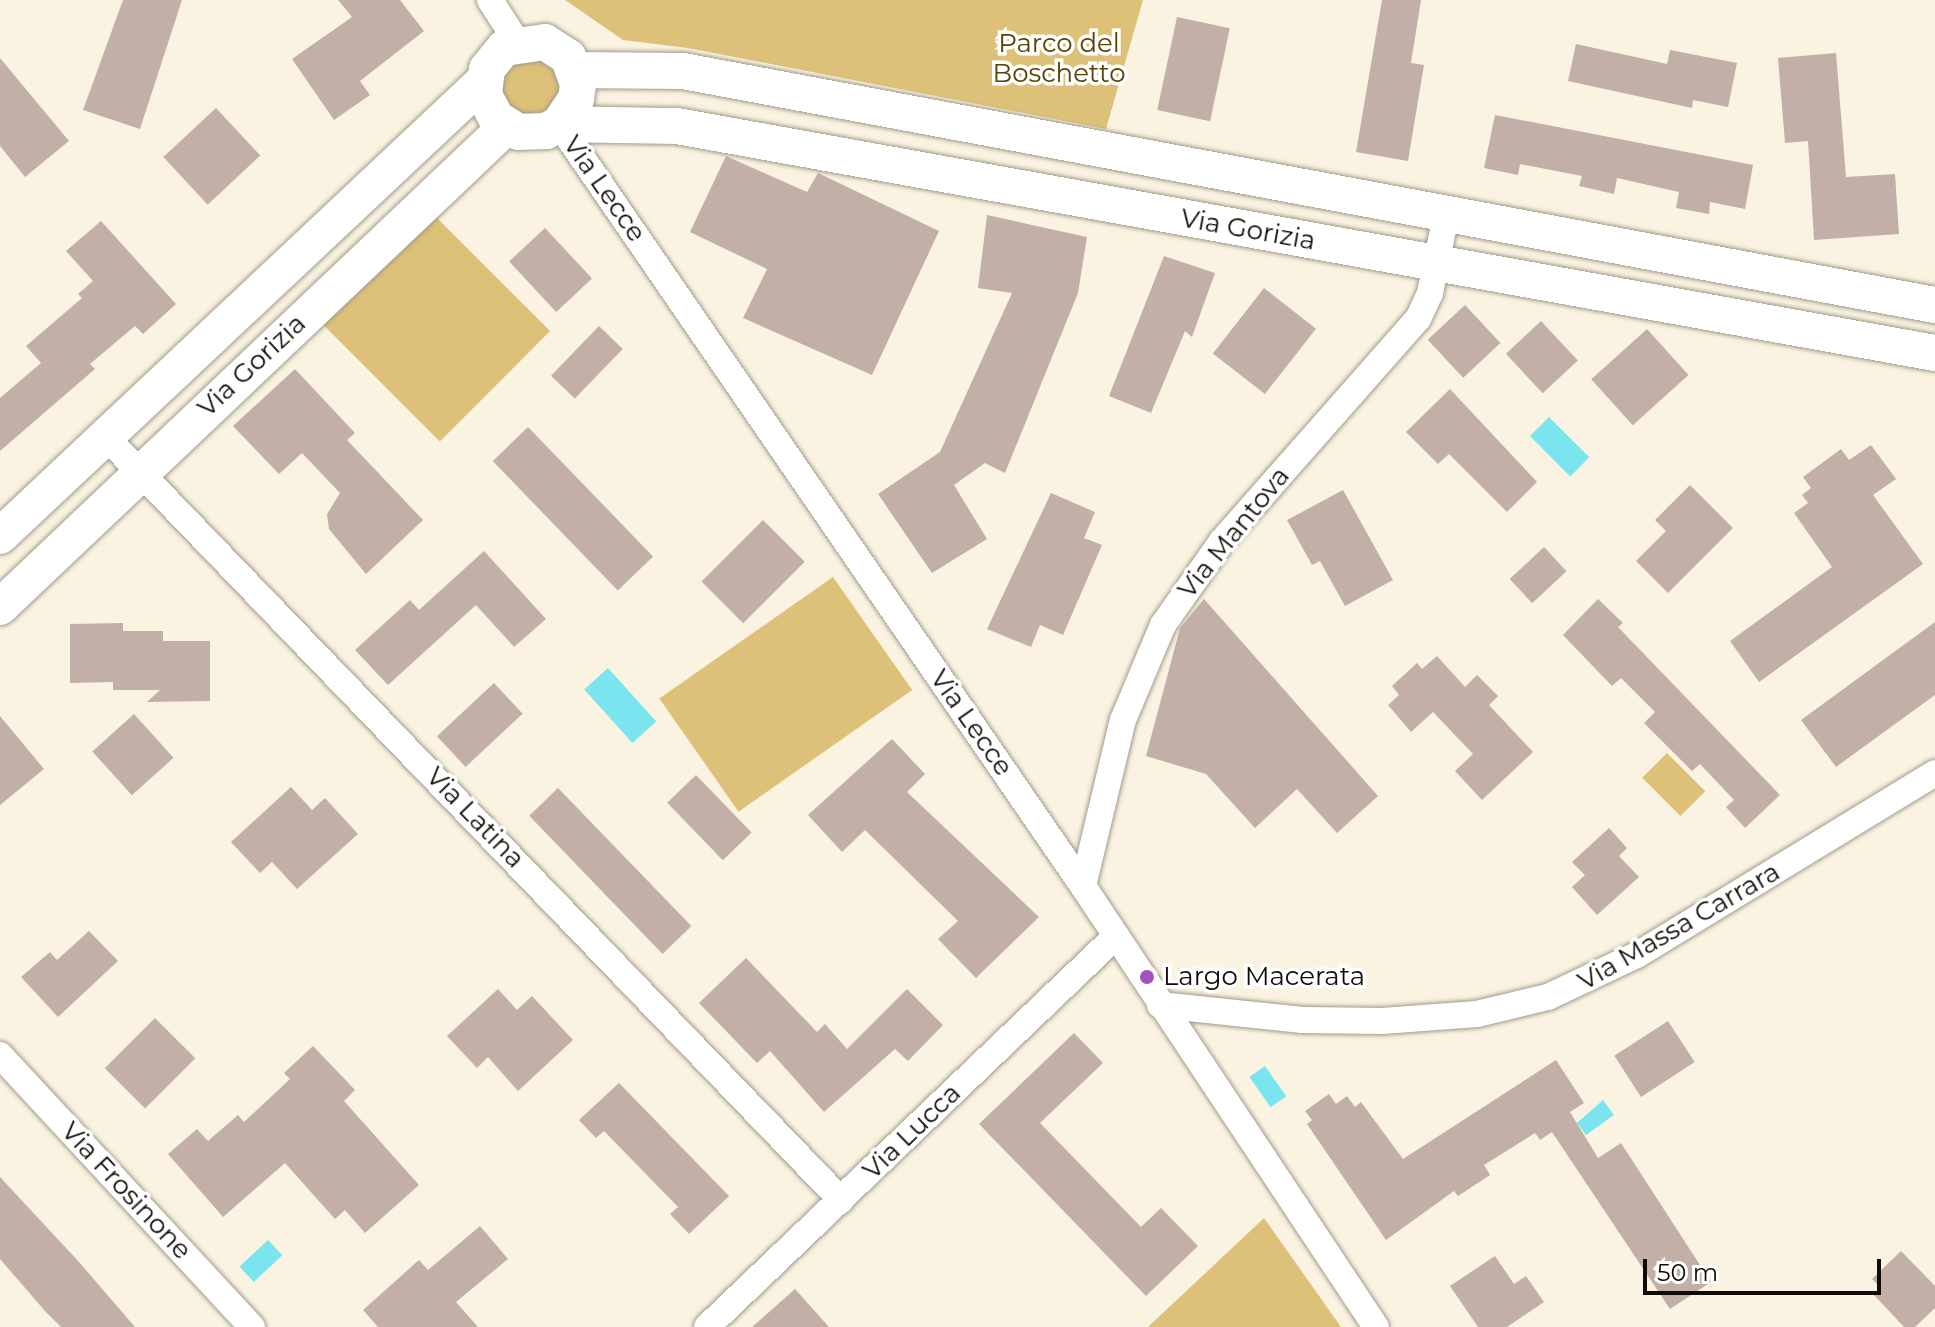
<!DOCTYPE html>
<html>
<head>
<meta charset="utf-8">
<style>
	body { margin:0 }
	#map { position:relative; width:1935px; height:1327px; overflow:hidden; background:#faf3e1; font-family:Montserrat,sans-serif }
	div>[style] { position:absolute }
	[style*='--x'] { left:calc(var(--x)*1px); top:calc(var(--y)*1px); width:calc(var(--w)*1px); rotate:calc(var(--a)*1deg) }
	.green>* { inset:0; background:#dec178; transform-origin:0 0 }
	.water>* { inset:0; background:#7be5ef; transform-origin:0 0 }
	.building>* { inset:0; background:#c2afa8; transform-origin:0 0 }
	.roads { filter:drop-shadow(0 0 2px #a19b8b) drop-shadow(0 0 2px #a19b8b) }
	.street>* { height:26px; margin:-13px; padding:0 13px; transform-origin:13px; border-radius:13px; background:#fff }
	.secondary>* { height:36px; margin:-18px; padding:0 18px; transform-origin:18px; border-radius:18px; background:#fff }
	.dots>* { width:22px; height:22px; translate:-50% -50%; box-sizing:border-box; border:4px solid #fff; border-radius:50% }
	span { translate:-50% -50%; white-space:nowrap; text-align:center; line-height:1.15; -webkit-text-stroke:7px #fff; paint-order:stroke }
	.park-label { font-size:26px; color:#574305 }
	.street-label { font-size:26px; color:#0f0c07 }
	.poi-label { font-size:26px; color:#0f0c07 }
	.left { translate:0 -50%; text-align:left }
	.scale { position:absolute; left:1643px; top:1259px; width:238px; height:36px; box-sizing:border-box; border:4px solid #0f0c07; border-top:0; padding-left:10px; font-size:24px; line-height:28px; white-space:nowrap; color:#0f0c07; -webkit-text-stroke:6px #fff; paint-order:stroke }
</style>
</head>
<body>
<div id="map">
	<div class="green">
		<i style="clip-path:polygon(565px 0,1143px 0,1106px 129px,688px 48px,623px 40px)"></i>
		<i style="clip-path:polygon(530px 49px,566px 75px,553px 117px,509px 118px,494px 76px)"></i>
		<i style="left:432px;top:213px;width:167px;height:156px;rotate:45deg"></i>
		<i style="left:833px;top:577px;width:138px;height:212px;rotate:55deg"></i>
		<i style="left:1667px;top:753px;width:54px;height:35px;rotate:45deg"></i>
		<i style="clip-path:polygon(1264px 1218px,1341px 1327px,1148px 1327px)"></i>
	</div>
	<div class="water">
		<i style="left:1549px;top:417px;width:57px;height:27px;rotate:45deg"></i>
		<i style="left:608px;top:668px;width:72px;height:32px;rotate:48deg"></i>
		<i style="left:1265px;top:1066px;width:37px;height:19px;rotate:55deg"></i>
		<i style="clip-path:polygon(1603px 1100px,1614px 1115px,1586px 1135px,1577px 1123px)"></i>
		<i style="left:268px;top:1240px;width:21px;height:39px;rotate:47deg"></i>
	</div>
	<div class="building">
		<i style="clip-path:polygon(123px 0,182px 0,140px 129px,83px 110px)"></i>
		<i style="clip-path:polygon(338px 0,400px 0,424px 31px,360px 81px,370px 95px,334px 120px,292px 59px,352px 17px)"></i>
		<i style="clip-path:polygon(1382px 0,1421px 0,1411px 63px,1424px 65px,1408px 161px,1356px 152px)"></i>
		<i style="left:1177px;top:17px;width:54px;height:95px;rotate:12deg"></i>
		<i style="clip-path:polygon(1576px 44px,1667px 64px,1670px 50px,1737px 63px,1728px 107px,1693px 100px,1692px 108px,1568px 81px)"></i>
		<i style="clip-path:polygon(1836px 53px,1846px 177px,1895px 174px,1899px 234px,1814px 240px,1808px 141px,1785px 143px,1778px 58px)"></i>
		<i style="clip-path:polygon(0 58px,69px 141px,25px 177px,0 146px)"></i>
		<i style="left:216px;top:108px;width:65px;height:72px;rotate:47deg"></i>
		<i style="clip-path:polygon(1495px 115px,1753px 165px,1745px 209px,1710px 202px,1709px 214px,1676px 208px,1679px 192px,1617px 178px,1614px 194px,1579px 186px,1582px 176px,1520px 164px,1518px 175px,1484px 168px)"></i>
		<i style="clip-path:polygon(726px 156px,807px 192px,818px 173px,939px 231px,872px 375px,743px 318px,767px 269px,690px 232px)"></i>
		<i style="clip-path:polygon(987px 215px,1087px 237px,1078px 293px,1005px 473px,985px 463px,954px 485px,987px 539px,932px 573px,878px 494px,940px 452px,1012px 293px,978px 288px)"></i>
		<i style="clip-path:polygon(101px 221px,176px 304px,143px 334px,135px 326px,90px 364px,95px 369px,0 451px,0 398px,41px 363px,26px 346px,82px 298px,78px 294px,93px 281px,66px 251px)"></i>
		<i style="left:545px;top:228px;width:69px;height:49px;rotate:47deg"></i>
		<i style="clip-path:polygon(1164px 256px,1215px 273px,1192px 337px,1185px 331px,1151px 413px,1109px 396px)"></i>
		<i style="left:1264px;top:288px;width:66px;height:83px;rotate:38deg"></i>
		<i style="left:1465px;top:305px;width:52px;height:51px;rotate:47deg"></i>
		<i style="left:1541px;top:321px;width:54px;height:48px;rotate:47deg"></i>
		<i style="left:599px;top:326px;width:33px;height:69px;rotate:44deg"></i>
		<i style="left:1647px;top:329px;width:62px;height:75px;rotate:48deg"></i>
		<i style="clip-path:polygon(295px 369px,355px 433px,347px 440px,423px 520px,366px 574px,329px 529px,327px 514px,340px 493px,302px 453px,279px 474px,233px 426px)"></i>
		<i style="clip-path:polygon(1450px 389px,1537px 482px,1507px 512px,1449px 454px,1438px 464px,1406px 432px)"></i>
		<i style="left:528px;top:427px;width:180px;height:49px;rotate:46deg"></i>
		<i style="clip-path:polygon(1871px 445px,1896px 479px,1873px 495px,1923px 564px,1759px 682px,1730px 641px,1832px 567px,1794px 513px,1808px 503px,1802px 495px,1811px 488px,1803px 477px,1841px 449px,1849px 460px)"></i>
		<i style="clip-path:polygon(1690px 485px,1733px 528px,1668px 593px,1636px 561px,1666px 531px,1655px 520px)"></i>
		<i style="clip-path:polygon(1343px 490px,1393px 580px,1345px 606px,1320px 561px,1312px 565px,1287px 520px)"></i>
		<i style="clip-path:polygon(1051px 493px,1095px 512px,1084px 538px,1102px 545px,1063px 635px,1040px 625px,1031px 647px,987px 629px)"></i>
		<i style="left:763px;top:520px;width:59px;height:87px;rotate:45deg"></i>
		<i style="left:1544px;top:547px;width:33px;height:47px;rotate:47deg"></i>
		<i style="clip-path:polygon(484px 551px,546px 619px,514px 647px,476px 605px,388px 685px,355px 650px,410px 600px,419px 610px)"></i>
		<i style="clip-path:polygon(1204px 599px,1378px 796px,1337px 833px,1297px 789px,1255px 828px,1206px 774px,1146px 756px,1180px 628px)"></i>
		<i style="clip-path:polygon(1598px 599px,1623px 623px,1618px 627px,1780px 795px,1745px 828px,1726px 807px,1734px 800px,1700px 764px,1692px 771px,1644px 723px,1655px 712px,1621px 678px,1612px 686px,1563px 635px)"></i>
		<i style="clip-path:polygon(1935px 622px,1935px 695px,1836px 767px,1801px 720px)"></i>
		<i style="clip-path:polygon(123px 623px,123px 631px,163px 631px,163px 641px,210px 641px,210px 701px,147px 702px,160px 690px,113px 690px,113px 682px,70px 683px,70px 624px)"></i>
		<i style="clip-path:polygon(1437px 656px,1465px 687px,1477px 675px,1498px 696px,1489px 705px,1533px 752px,1482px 800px,1455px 771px,1473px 754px,1433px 712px,1411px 732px,1388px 705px,1399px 695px,1392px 686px,1417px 663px,1422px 669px)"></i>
		<i style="left:494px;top:683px;width:42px;height:78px;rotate:47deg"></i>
		<i style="left:134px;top:714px;width:59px;height:56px;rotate:48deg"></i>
		<i style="clip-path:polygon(0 716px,44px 769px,0 805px)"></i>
		<i style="clip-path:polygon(892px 739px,925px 774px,907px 792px,1039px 917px,976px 978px,938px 939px,958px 921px,865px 830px,842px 852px,808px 815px)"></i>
		<i style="left:696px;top:775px;width:80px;height:40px;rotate:46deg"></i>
		<i style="clip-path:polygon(291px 787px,312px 810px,325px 798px,358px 834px,297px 889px,272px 862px,260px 873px,231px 842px)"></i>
		<i style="left:558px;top:788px;width:192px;height:40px;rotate:46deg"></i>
		<i style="clip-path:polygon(1609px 828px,1627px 848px,1619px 856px,1639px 877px,1597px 915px,1572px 887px,1585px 875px,1572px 862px)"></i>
		<i style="clip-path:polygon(89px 931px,118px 961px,58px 1017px,21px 977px,50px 952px,57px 960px)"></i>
		<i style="clip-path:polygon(746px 958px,817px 1032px,825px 1024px,847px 1049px,907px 989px,943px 1025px,908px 1061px,895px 1049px,824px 1112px,770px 1051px,757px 1063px,699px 1003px)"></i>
		<i style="clip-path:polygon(498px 989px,517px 1010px,532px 996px,573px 1040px,518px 1091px,488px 1057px,477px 1068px,447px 1036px)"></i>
		<i style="left:155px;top:1018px;width:57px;height:71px;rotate:45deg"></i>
		<i style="left:1668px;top:1021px;width:49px;height:64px;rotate:57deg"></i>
		<i style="clip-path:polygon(1074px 1033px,1103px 1063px,1040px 1123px,1141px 1227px,1161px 1208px,1198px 1246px,1146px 1296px,979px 1124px)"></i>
		<i style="clip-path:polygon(313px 1046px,355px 1090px,344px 1101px,419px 1185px,365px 1233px,345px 1210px,335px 1219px,285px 1163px,223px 1217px,168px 1154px,197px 1129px,208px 1141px,238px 1115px,244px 1122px,290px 1079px,284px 1073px)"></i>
		<i style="clip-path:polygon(1556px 1060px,1584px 1103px,1570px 1112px,1598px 1158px,1621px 1143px,1711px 1282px,1670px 1309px,1552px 1132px,1540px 1140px,1535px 1133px,1484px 1165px,1490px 1175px,1458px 1196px,1454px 1191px,1386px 1240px,1307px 1124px,1312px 1120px,1305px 1111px,1329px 1094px,1336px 1104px,1347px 1096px,1355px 1107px,1361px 1102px,1403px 1159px)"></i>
		<i style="clip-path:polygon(619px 1083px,729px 1196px,689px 1234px,670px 1214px,678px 1207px,604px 1131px,596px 1138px,579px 1120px)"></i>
		<i style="clip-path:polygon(0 1177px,79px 1262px,135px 1327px,61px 1327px,45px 1311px,0 1259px)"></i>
		<i style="clip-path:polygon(480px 1226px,508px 1259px,456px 1302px,478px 1327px,378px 1327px,363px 1310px,419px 1260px,428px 1270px)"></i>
		<i style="clip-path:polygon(1901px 1251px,1935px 1286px,1935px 1308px,1915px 1327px,1904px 1327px,1873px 1294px,1880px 1287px,1872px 1279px)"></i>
		<i style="clip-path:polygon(1495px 1256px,1514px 1284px,1526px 1276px,1544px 1302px,1507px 1327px,1478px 1327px,1450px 1286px)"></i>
		<i style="clip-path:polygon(795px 1289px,829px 1327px,752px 1327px)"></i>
	</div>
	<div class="roads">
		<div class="street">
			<i style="--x:490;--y:0;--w:50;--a:57.3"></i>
			<i style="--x:559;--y:124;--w:925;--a:55.49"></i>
			<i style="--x:1083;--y:886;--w:529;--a:56.4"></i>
			<i style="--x:107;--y:438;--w:1058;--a:46.07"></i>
			<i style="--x:1083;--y:886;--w:171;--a:-76.5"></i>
			<i style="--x:1123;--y:720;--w:103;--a:-67.2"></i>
			<i style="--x:1163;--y:625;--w:103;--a:-54.9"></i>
			<i style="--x:1222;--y:541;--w:296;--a:-48.6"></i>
			<i style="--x:1418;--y:319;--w:29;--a:-65"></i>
			<i style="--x:1430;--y:293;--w:79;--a:-78.3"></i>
			<i style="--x:1160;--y:1005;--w:143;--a:6"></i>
			<i style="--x:1302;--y:1020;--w:80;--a:0.7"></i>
			<i style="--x:1382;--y:1021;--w:95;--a:-4.2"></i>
			<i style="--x:1477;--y:1014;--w:73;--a:-13.5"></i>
			<i style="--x:1548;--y:997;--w:98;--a:-25.3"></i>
			<i style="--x:1637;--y:955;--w:349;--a:-31.4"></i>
			<i style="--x:0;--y:1055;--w:371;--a:47.2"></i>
			<i style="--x:707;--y:1327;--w:566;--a:-43.71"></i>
		</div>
		<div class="secondary">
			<i style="--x:575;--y:70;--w:108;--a:0.5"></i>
			<i style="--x:683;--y:71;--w:1274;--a:10.59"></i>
			<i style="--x:559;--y:124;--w:30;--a:-56"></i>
			<i style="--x:576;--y:99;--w:15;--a:-82"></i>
			<i style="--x:578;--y:84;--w:29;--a:-110"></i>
			<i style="--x:568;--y:57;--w:27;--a:-147"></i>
			<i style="--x:545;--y:42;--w:41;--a:171.7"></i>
			<i style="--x:504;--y:48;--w:27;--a:129"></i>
			<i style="--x:487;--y:69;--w:26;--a:97"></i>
			<i style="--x:484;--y:95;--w:26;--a:62"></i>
			<i style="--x:496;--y:118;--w:26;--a:32"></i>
			<i style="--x:518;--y:132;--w:28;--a:-2"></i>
			<i style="--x:546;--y:131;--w:15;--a:-28"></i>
			<i style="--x:559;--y:124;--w:118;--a:1"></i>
			<i style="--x:677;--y:126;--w:1278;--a:10.23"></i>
			<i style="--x:0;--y:536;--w:664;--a:-43.23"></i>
			<i style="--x:0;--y:607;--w:697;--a:-43.49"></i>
		</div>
	</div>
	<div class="dots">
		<i style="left:1147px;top:977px;background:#a351c1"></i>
	</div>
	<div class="park-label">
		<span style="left:1059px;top:59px">Parco del<br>Boschetto</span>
	</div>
	<div class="street-label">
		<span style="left:604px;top:189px;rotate:55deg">Via Lecce</span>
		<span style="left:1248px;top:230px;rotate:10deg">Via Gorizia</span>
		<span style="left:252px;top:366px;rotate:-43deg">Via Gorizia</span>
		<span style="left:1234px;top:533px;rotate:-51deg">Via Mantova</span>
		<span style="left:971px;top:723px;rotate:55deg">Via Lecce</span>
		<span style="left:475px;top:818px;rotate:46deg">Via Latina</span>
		<span style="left:1679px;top:927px;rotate:-30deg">Via Massa Carrara</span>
		<span style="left:912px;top:1132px;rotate:-44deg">Via Lucca</span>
		<span style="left:126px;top:1191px;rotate:47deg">Via Frosinone</span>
	</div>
	<div class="poi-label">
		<span class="left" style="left:1163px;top:977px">Largo Macerata</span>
	</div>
	<div class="scale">50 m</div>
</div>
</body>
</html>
